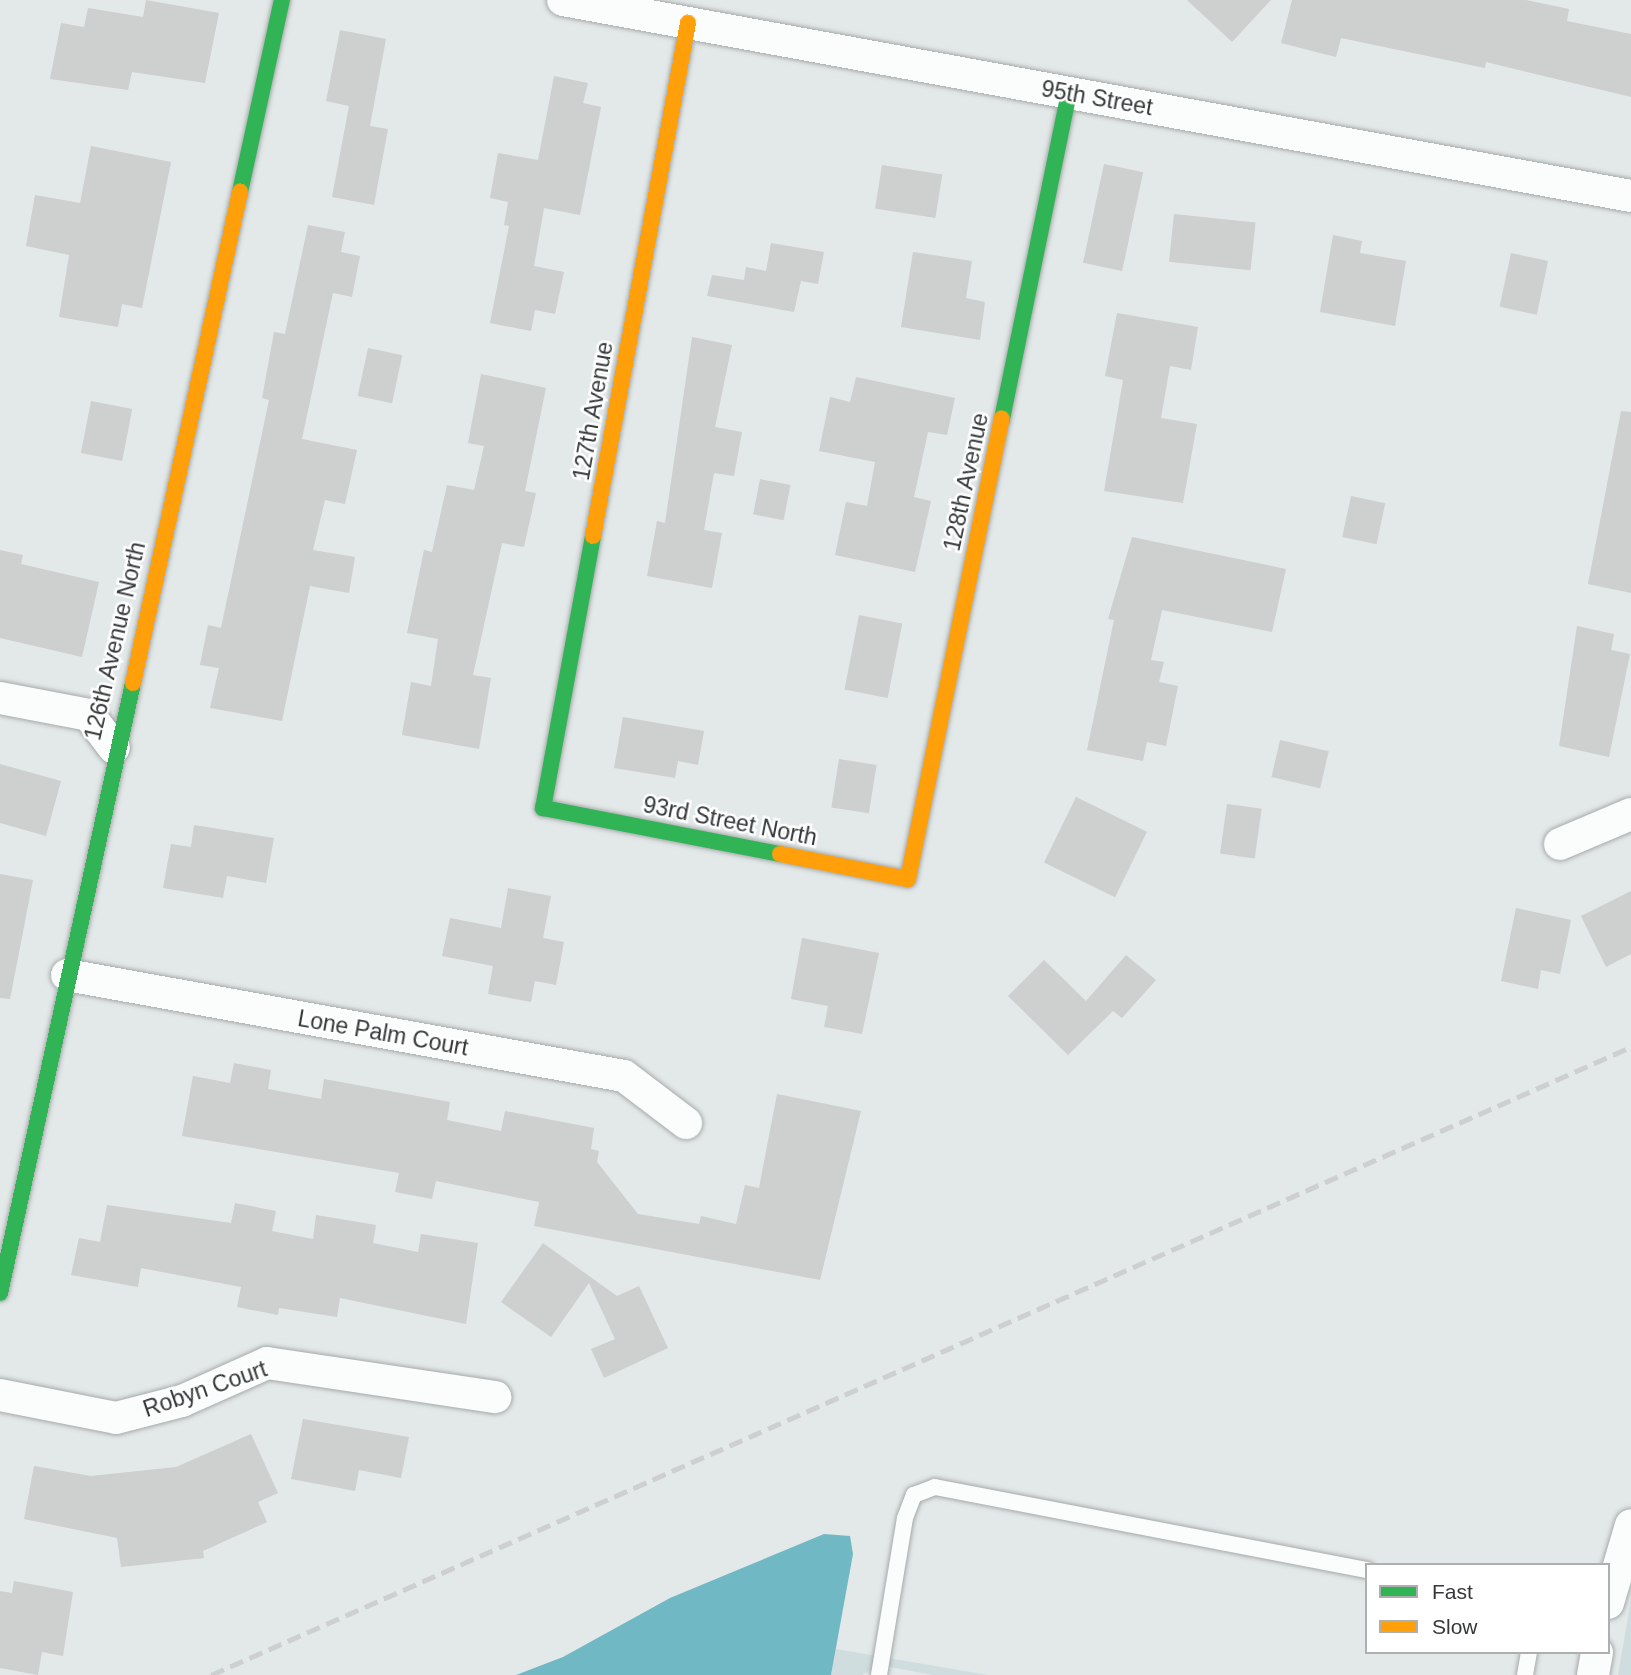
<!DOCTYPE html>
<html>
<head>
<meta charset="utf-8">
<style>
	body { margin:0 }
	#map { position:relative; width:1631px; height:1675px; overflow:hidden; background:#e3e8e8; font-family:Arial,sans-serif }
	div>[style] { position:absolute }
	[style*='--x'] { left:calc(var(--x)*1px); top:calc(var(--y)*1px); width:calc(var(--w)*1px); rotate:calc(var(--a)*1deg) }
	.built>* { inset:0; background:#d0dddf }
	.water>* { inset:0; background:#6fb8c4 }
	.building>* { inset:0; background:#cecfcf; transform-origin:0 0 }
	.roads { filter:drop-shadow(0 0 2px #a6aaaa) drop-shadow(0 0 2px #a6aaaa) }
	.lane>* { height:16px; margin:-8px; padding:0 8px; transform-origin:8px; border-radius:8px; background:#fbfcfc }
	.street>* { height:32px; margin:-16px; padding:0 16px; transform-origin:16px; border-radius:16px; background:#fbfcfc }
	.fast>* { height:16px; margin:-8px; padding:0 8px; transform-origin:8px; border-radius:8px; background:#30b455 }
	.slow>* { height:16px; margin:-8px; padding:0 8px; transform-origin:8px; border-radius:8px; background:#ff9f0a }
	.rail>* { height:5px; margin-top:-2.5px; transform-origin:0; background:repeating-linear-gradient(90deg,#cecfcf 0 14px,transparent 0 21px) }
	span { translate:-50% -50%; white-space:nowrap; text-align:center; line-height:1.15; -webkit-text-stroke:5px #fff; paint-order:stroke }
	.street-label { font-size:23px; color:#343838 }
	.legend { position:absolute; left:1365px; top:1563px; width:245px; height:91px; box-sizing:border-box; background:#fff; border:2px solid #aeafaf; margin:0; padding:9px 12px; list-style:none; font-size:21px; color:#343838 }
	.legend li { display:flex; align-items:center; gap:14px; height:35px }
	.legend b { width:35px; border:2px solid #aeafaf }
</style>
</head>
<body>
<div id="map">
	<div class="built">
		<i style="clip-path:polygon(1631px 1599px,1631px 1675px,1618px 1675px)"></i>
		<i style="clip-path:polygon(836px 1649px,988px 1675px,932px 1675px,880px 1665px,862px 1675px,831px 1675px)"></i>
	</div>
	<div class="water">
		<i style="clip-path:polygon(824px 1534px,850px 1536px,853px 1554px,831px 1675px,516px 1675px,563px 1657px,670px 1598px)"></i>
	</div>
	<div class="building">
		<i style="clip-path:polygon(146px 0,219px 13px,205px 83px,132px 72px,128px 90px,50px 79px,61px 23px,84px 27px,88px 8px,143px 17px)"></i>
		<i style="clip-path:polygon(1187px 0,1271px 0,1232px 42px)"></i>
		<i style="clip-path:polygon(1292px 0,1526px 0,1569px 9px,1567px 21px,1631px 34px,1631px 97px,1486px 62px,1485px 68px,1341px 38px,1336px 57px,1281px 43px)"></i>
		<i style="clip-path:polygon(340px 30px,386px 39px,370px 126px,388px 129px,374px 205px,332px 197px,349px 106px,326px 101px)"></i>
		<i style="clip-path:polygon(554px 76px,588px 83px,583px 103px,601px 107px,580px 215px,544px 208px,534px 266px,564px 272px,555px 314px,535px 310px,531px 331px,490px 323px,509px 226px,504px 225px,508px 202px,490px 198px,498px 153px,538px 160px)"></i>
		<i style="clip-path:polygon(91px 146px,171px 162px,142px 308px,122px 304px,118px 327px,59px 317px,69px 255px,26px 246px,35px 195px,80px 203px)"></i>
		<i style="left:1104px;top:164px;width:40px;height:101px;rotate:12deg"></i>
		<i style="left:882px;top:165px;width:61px;height:44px;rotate:9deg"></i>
		<i style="left:1174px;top:214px;width:82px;height:48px;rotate:6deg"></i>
		<i style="clip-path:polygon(308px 225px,345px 232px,341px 252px,360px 256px,352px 297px,333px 293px,302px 439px,357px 450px,345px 504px,325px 500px,313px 550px,355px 557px,349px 593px,310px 586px,282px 721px,210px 708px,219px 668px,200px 665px,208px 625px,221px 628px,269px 400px,262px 398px,274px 332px,285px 334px)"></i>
		<i style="clip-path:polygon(1333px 235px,1362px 241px,1360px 253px,1406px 261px,1395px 326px,1320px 312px)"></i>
		<i style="clip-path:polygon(771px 243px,824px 252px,818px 284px,801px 281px,794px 312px,707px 296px,712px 275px,744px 280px,746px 267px,766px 271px)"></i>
		<i style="clip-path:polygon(913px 252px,972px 261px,966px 298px,985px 302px,980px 340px,901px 327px)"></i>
		<i style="left:1511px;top:253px;width:38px;height:55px;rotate:12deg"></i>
		<i style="clip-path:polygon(1117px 313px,1198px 327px,1191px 370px,1170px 366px,1161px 418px,1197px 424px,1183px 503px,1104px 491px,1123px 380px,1105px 376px)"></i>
		<i style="clip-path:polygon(692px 337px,732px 345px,715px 427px,742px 432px,734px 476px,714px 473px,704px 530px,722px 533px,712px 588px,647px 576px,657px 521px,665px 523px)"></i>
		<i style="left:368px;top:348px;width:35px;height:49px;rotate:12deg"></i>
		<i style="clip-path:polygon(481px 374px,546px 388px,525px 491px,536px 493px,524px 547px,502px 543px,473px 675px,491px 678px,479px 749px,402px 735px,411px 682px,431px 686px,438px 639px,407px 633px,424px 550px,432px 552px,447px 485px,474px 490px,484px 446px,468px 443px)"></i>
		<i style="clip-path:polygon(856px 377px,955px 398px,947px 435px,928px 432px,914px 497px,931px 501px,915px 572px,835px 555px,846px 502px,867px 506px,875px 462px,819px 451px,830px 397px,850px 402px)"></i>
		<i style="left:91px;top:401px;width:42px;height:53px;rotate:11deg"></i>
		<i style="clip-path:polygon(1621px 411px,1631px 412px,1631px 593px,1588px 584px)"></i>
		<i style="left:760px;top:479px;width:31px;height:36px;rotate:11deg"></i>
		<i style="left:1351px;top:496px;width:35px;height:42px;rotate:12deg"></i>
		<i style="clip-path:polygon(1132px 537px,1286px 569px,1272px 632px,1162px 610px,1151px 660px,1164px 662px,1159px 682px,1178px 686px,1166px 746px,1147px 742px,1143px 761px,1087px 750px,1114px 620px,1108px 619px)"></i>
		<i style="clip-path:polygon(0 550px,23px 555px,21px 564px,99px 582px,82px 657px,0 638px)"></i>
		<i style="left:859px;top:615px;width:44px;height:76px;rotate:11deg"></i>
		<i style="clip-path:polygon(1577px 626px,1614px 634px,1611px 650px,1630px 654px,1609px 757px,1559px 746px)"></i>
		<i style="clip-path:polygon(623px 717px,704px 731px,698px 765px,678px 761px,675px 778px,614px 768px)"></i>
		<i style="left:1280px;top:740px;width:50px;height:38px;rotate:13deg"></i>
		<i style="left:839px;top:759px;width:38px;height:49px;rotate:9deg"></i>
		<i style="clip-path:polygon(0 764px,61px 781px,46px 836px,0 823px)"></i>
		<i style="left:1076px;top:797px;width:79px;height:73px;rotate:26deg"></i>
		<i style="left:1227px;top:804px;width:35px;height:50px;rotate:8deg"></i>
		<i style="clip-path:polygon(194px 825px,274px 838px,266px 883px,227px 876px,223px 898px,163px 888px,171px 844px,191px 847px)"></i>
		<i style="clip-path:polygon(0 874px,33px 880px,10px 999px,0 998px)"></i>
		<i style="clip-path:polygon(508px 888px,551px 896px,543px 938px,564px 942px,556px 985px,535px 981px,531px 1002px,488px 994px,493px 966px,442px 956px,450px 918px,501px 928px)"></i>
		<i style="clip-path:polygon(1631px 891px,1631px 954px,1606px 967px,1581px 916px)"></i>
		<i style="clip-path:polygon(1516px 908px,1571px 920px,1560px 974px,1541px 970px,1538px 989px,1501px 981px)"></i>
		<i style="clip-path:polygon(802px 938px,879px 953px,862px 1034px,824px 1027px,828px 1006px,791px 999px)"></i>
		<i style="clip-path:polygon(1126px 955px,1156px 980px,1122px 1018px,1113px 1011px,1068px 1055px,1008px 996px,1044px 960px,1086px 1001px)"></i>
		<i style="clip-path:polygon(234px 1063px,271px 1070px,268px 1089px,321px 1099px,324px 1079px,450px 1102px,447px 1120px,501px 1131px,505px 1111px,594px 1128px,591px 1149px,599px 1151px,597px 1162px,638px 1214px,699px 1224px,701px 1216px,736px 1224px,745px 1185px,759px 1188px,777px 1094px,861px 1111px,820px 1280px,534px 1226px,539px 1202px,436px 1181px,432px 1199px,395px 1192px,399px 1173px,182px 1136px,193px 1076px,230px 1083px)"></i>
		<i style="clip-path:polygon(235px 1203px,276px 1211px,272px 1231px,313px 1239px,316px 1215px,376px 1225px,373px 1243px,418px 1252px,421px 1234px,478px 1243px,466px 1324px,340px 1298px,337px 1317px,279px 1308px,278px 1315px,237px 1307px,241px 1287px,141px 1268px,138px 1287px,71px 1275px,79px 1238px,100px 1242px,107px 1205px,231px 1223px)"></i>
		<i style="clip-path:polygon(543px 1243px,617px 1296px,639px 1286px,668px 1348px,604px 1378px,591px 1349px,615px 1339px,589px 1283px,551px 1337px,501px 1302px)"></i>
		<i style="clip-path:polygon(303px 1419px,409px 1437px,401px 1478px,359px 1470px,355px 1491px,291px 1479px)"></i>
		<i style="clip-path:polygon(251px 1434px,278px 1493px,258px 1502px,267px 1522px,203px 1551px,204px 1558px,121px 1567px,117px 1538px,24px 1519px,34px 1466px,91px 1476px,176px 1467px)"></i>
		<i style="clip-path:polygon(14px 1581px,73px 1592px,63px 1656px,42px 1652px,38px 1675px,0 1668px,0 1591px,12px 1593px)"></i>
	</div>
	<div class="roads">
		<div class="lane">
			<i style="--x:879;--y:1675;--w:159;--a:-80.6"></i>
			<i style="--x:905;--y:1518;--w:25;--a:-69"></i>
			<i style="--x:914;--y:1495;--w:22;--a:-21"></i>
			<i style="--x:935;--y:1487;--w:440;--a:10.9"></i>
			<i style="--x:1525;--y:1675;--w:23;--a:-80"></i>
		</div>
		<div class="street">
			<i style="--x:563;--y:0;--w:1086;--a:10.4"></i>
			<i style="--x:0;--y:698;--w:91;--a:10.8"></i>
			<i style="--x:89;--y:715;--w:41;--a:52.9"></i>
			<i style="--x:1560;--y:844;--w:77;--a:-22.9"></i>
			<i style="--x:67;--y:975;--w:566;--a:10.28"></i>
			<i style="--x:624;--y:1076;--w:78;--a:37.2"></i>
			<i style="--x:0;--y:1395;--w:118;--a:11.2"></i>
			<i style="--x:116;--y:1418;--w:68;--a:-14.4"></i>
			<i style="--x:182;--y:1401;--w:93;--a:-24.1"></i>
			<i style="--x:267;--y:1363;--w:231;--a:8.5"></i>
			<i style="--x:1608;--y:1603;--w:81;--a:-73.6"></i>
			<i style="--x:1593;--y:1675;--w:23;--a:-80"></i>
		</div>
		<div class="fast">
			<i style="--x:240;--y:192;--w:197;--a:-77.7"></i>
			<i style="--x:1002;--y:419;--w:333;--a:-78.4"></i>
			<i style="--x:593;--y:536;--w:277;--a:100.4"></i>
			<i style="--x:543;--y:808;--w:241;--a:11"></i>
			<i style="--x:0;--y:1293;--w:624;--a:-77.7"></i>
		</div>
		<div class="slow">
			<i style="--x:593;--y:536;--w:522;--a:-79.51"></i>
			<i style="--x:133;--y:683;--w:503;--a:-77.71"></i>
			<i style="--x:780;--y:854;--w:130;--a:11.1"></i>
			<i style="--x:908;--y:879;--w:470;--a:-78.5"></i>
		</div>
	</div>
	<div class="rail">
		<i style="--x:211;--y:1675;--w:1553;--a:-23.86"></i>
	</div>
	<div class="street-label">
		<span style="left:1097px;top:98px;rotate:10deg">95th Street</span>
		<span style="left:593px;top:411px;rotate:-80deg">127th Avenue</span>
		<span style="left:966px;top:482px;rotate:-78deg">128th Avenue</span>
		<span style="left:115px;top:641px;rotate:-77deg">126th Avenue North</span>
		<span style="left:730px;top:821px;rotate:11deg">93rd Street North</span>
		<span style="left:383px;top:1033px;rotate:10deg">Lone Palm Court</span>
		<span style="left:205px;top:1389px;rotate:-19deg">Robyn Court</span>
	</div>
	<ul class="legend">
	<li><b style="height:9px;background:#30b455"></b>Fast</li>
	<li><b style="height:9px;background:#ff9f0a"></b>Slow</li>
	</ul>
</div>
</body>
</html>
